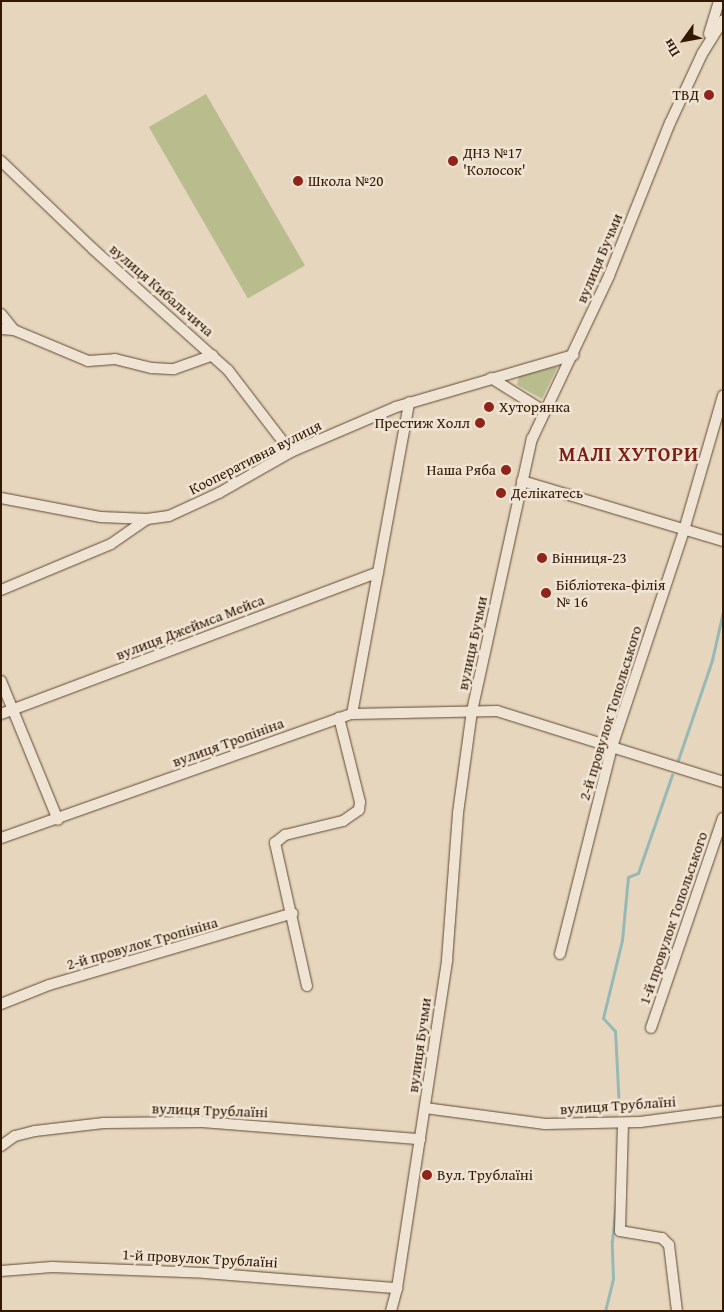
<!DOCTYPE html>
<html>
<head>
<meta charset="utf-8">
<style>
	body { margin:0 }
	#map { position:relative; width:724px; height:1312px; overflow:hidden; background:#e6d6bd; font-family:"Gentium Book Plus",serif }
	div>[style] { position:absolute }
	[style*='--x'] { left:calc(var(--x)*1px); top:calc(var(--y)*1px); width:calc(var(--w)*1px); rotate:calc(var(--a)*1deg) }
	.green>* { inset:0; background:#b9bd8e; transform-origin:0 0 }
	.stream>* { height:3px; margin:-1.5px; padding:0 1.5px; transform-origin:1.5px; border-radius:1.5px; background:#97b9b5 }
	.roads { filter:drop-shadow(0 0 1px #604831) drop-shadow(0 0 1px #604831) }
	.minor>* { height:10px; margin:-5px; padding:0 5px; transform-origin:5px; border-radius:5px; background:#efe4d4 }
	.dots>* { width:14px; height:14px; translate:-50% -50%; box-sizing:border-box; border:2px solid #efe4d4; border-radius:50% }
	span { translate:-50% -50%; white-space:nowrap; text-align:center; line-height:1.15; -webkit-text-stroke:5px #efe4d4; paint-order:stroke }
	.poi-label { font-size:15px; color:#331802 }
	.right { translate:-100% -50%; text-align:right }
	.left { translate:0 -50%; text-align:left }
	.street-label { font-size:15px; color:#331802 }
	.district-label { font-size:20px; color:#7a1f14; font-weight:700; letter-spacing:1px }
	.frame { position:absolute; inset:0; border:2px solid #331802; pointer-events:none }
	.north { position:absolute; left:659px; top:15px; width:50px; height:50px; -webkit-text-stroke:4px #efe4d4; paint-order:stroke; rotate:238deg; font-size:14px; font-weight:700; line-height:20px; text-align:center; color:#331802 }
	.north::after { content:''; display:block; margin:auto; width:18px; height:22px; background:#331802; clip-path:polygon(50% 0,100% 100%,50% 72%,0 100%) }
</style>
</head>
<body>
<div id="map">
	<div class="green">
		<i style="left:206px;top:94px;width:198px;height:66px;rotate:60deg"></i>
		<i style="clip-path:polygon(558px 366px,542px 399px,517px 385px,519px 376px)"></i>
	</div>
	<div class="stream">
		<i style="--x:678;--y:760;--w:106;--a:-71.2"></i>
		<i style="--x:712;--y:660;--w:50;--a:-77.3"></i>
		<i style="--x:619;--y:1109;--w:78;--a:-92.9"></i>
		<i style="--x:615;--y:1031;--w:18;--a:-133"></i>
		<i style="--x:603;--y:1018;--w:80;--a:-76.3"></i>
		<i style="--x:622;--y:940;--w:63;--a:-84.6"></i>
		<i style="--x:628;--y:877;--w:11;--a:-22"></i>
		<i style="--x:638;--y:873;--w:104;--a:-70.9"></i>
		<i style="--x:605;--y:1311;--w:33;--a:-76"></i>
		<i style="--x:613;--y:1279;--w:38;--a:-92"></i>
		<i style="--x:612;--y:1241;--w:38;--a:-84"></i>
	</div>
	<div class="roads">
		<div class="minor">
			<i style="--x:709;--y:34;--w:34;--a:-73"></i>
			<i style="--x:1;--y:161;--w:127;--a:43.7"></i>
			<i style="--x:93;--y:249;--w:181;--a:41.9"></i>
			<i style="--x:228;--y:370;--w:103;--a:52.5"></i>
			<i style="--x:1;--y:314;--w:21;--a:51"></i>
			<i style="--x:1;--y:329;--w:13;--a:4"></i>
			<i style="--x:14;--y:330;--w:80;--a:22.7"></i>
			<i style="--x:88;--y:361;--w:27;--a:-4"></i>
			<i style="--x:115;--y:359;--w:38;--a:14"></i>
			<i style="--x:152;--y:368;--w:22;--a:3"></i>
			<i style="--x:174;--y:369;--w:41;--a:-19.7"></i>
			<i style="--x:491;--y:378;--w:62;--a:31.9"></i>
			<i style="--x:522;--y:481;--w:210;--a:16.6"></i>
			<i style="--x:1;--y:498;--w:102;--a:10.8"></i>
			<i style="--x:101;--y:517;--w:46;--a:2.5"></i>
			<i style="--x:147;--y:519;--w:22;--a:-8"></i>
			<i style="--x:169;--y:516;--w:55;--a:-24.7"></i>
			<i style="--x:219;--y:493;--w:83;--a:-29.7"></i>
			<i style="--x:291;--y:452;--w:114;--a:-23.2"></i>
			<i style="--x:396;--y:407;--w:185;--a:-16.3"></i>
			<i style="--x:1;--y:590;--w:119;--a:-22.7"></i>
			<i style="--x:111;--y:544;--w:44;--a:-34.8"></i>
			<i style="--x:1;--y:681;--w:150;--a:67.7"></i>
			<i style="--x:1;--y:714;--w:403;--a:-20.6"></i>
			<i style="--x:352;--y:714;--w:317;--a:-79.6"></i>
			<i style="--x:1;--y:838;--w:372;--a:-19.5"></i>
			<i style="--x:352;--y:714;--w:145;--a:-1.2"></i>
			<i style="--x:497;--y:711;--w:237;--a:17.4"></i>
			<i style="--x:560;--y:954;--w:213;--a:-75.9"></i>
			<i style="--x:612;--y:747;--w:229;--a:-71.6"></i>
			<i style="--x:684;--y:530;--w:140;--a:-73.8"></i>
			<i style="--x:307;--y:986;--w:147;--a:-102.6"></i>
			<i style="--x:275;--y:843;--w:13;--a:-39"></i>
			<i style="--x:285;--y:835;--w:60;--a:-13.6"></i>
			<i style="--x:343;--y:821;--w:19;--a:-35"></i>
			<i style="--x:359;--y:810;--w:8;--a:-83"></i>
			<i style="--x:360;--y:802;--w:87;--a:-104"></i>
			<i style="--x:1;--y:1004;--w:52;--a:-21.6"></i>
			<i style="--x:49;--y:985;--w:254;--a:-16.4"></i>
			<i style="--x:651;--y:1028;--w:222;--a:-71.1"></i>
			<i style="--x:425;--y:1108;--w:121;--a:7.6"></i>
			<i style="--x:545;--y:1124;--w:95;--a:-1.2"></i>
			<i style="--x:640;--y:1122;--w:84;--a:-7.5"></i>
			<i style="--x:623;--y:1123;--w:108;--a:91.6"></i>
			<i style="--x:620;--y:1231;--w:43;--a:9.5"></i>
			<i style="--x:662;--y:1238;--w:10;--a:45"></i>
			<i style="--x:669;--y:1245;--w:66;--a:83.1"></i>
			<i style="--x:1;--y:1146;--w:17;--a:-36"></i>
			<i style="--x:15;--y:1136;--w:21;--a:-14"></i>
			<i style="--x:35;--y:1131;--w:69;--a:-6.6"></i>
			<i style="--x:104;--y:1123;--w:98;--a:-0.6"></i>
			<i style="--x:202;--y:1122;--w:219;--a:4.5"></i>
			<i style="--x:1;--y:1271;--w:51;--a:-4.5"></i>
			<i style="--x:52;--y:1267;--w:153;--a:2.2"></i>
			<i style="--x:205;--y:1273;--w:193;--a:4.5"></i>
			<i style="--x:391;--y:1311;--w:24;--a:-75"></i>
			<i style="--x:397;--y:1288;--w:332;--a:-81.3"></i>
			<i style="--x:447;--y:960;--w:147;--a:-85.7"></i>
			<i style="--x:458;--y:813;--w:103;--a:-82.2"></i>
			<i style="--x:472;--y:711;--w:279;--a:-77.6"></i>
			<i style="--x:532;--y:439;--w:180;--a:-64.7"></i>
			<i style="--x:609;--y:276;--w:165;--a:-68.3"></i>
			<i style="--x:670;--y:123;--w:76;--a:-65.1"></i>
			<i style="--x:702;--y:54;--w:40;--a:-58"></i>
		</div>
	</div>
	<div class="dots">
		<i style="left:709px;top:95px;background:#8f2418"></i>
		<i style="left:453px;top:161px;background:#8f2418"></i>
		<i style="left:298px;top:181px;background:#8f2418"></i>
		<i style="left:489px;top:407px;background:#8f2418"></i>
		<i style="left:480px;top:423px;background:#8f2418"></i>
		<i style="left:506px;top:470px;background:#8f2418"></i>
		<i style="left:501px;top:493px;background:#8f2418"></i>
		<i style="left:542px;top:558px;background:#8f2418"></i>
		<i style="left:546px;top:593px;background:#8f2418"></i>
		<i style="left:427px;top:1175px;background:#8f2418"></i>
	</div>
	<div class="poi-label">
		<span class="right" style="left:699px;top:95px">ТВД</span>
		<span class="left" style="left:463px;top:161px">ДНЗ №17<br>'Колосок'</span>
		<span class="left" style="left:308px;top:181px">Школа №20</span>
		<span class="left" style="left:499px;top:407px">Хуторянка</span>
		<span class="right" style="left:470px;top:423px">Престиж Холл</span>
		<span class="right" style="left:496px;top:470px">Наша Ряба</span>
		<span class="left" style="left:511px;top:493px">Делікатесь</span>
		<span class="left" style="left:552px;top:558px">Вінниця-23</span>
		<span class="left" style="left:556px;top:593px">Бібліотека-філія<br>№ 16</span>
		<span class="left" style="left:437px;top:1175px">Вул. Трублаїні</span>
	</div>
	<div class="street-label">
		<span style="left:599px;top:258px;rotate:-67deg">вулиця Бучми</span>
		<span style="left:162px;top:290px;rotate:41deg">вулиця Кибальчича</span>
		<span style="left:255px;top:457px;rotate:-27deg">Кооперативна вулиця</span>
		<span style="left:190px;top:627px;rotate:-21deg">вулиця Джеймса Мейса</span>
		<span style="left:472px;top:643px;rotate:-78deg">вулиця Бучми</span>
		<span style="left:610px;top:713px;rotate:-73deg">2-й провулок Топольського</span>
		<span style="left:228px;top:742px;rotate:-20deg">вулиця Тропініна</span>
		<span style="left:673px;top:918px;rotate:-71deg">1-й провулок Топольського</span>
		<span style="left:142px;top:943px;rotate:-16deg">2-й провулок Тропініна</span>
		<span style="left:419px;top:1045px;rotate:-82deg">вулиця Бучми</span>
		<span style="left:618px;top:1105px;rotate:-4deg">вулиця Трублаїні</span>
		<span style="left:210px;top:1110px;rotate:2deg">вулиця Трублаїні</span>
		<span style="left:200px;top:1258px;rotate:3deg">1-й провулок Трублаїні</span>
	</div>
	<div class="district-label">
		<span style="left:629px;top:453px">МАЛІ ХУТОРИ</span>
	</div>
	<div class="frame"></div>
	<div class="north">Пн</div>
</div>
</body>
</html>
